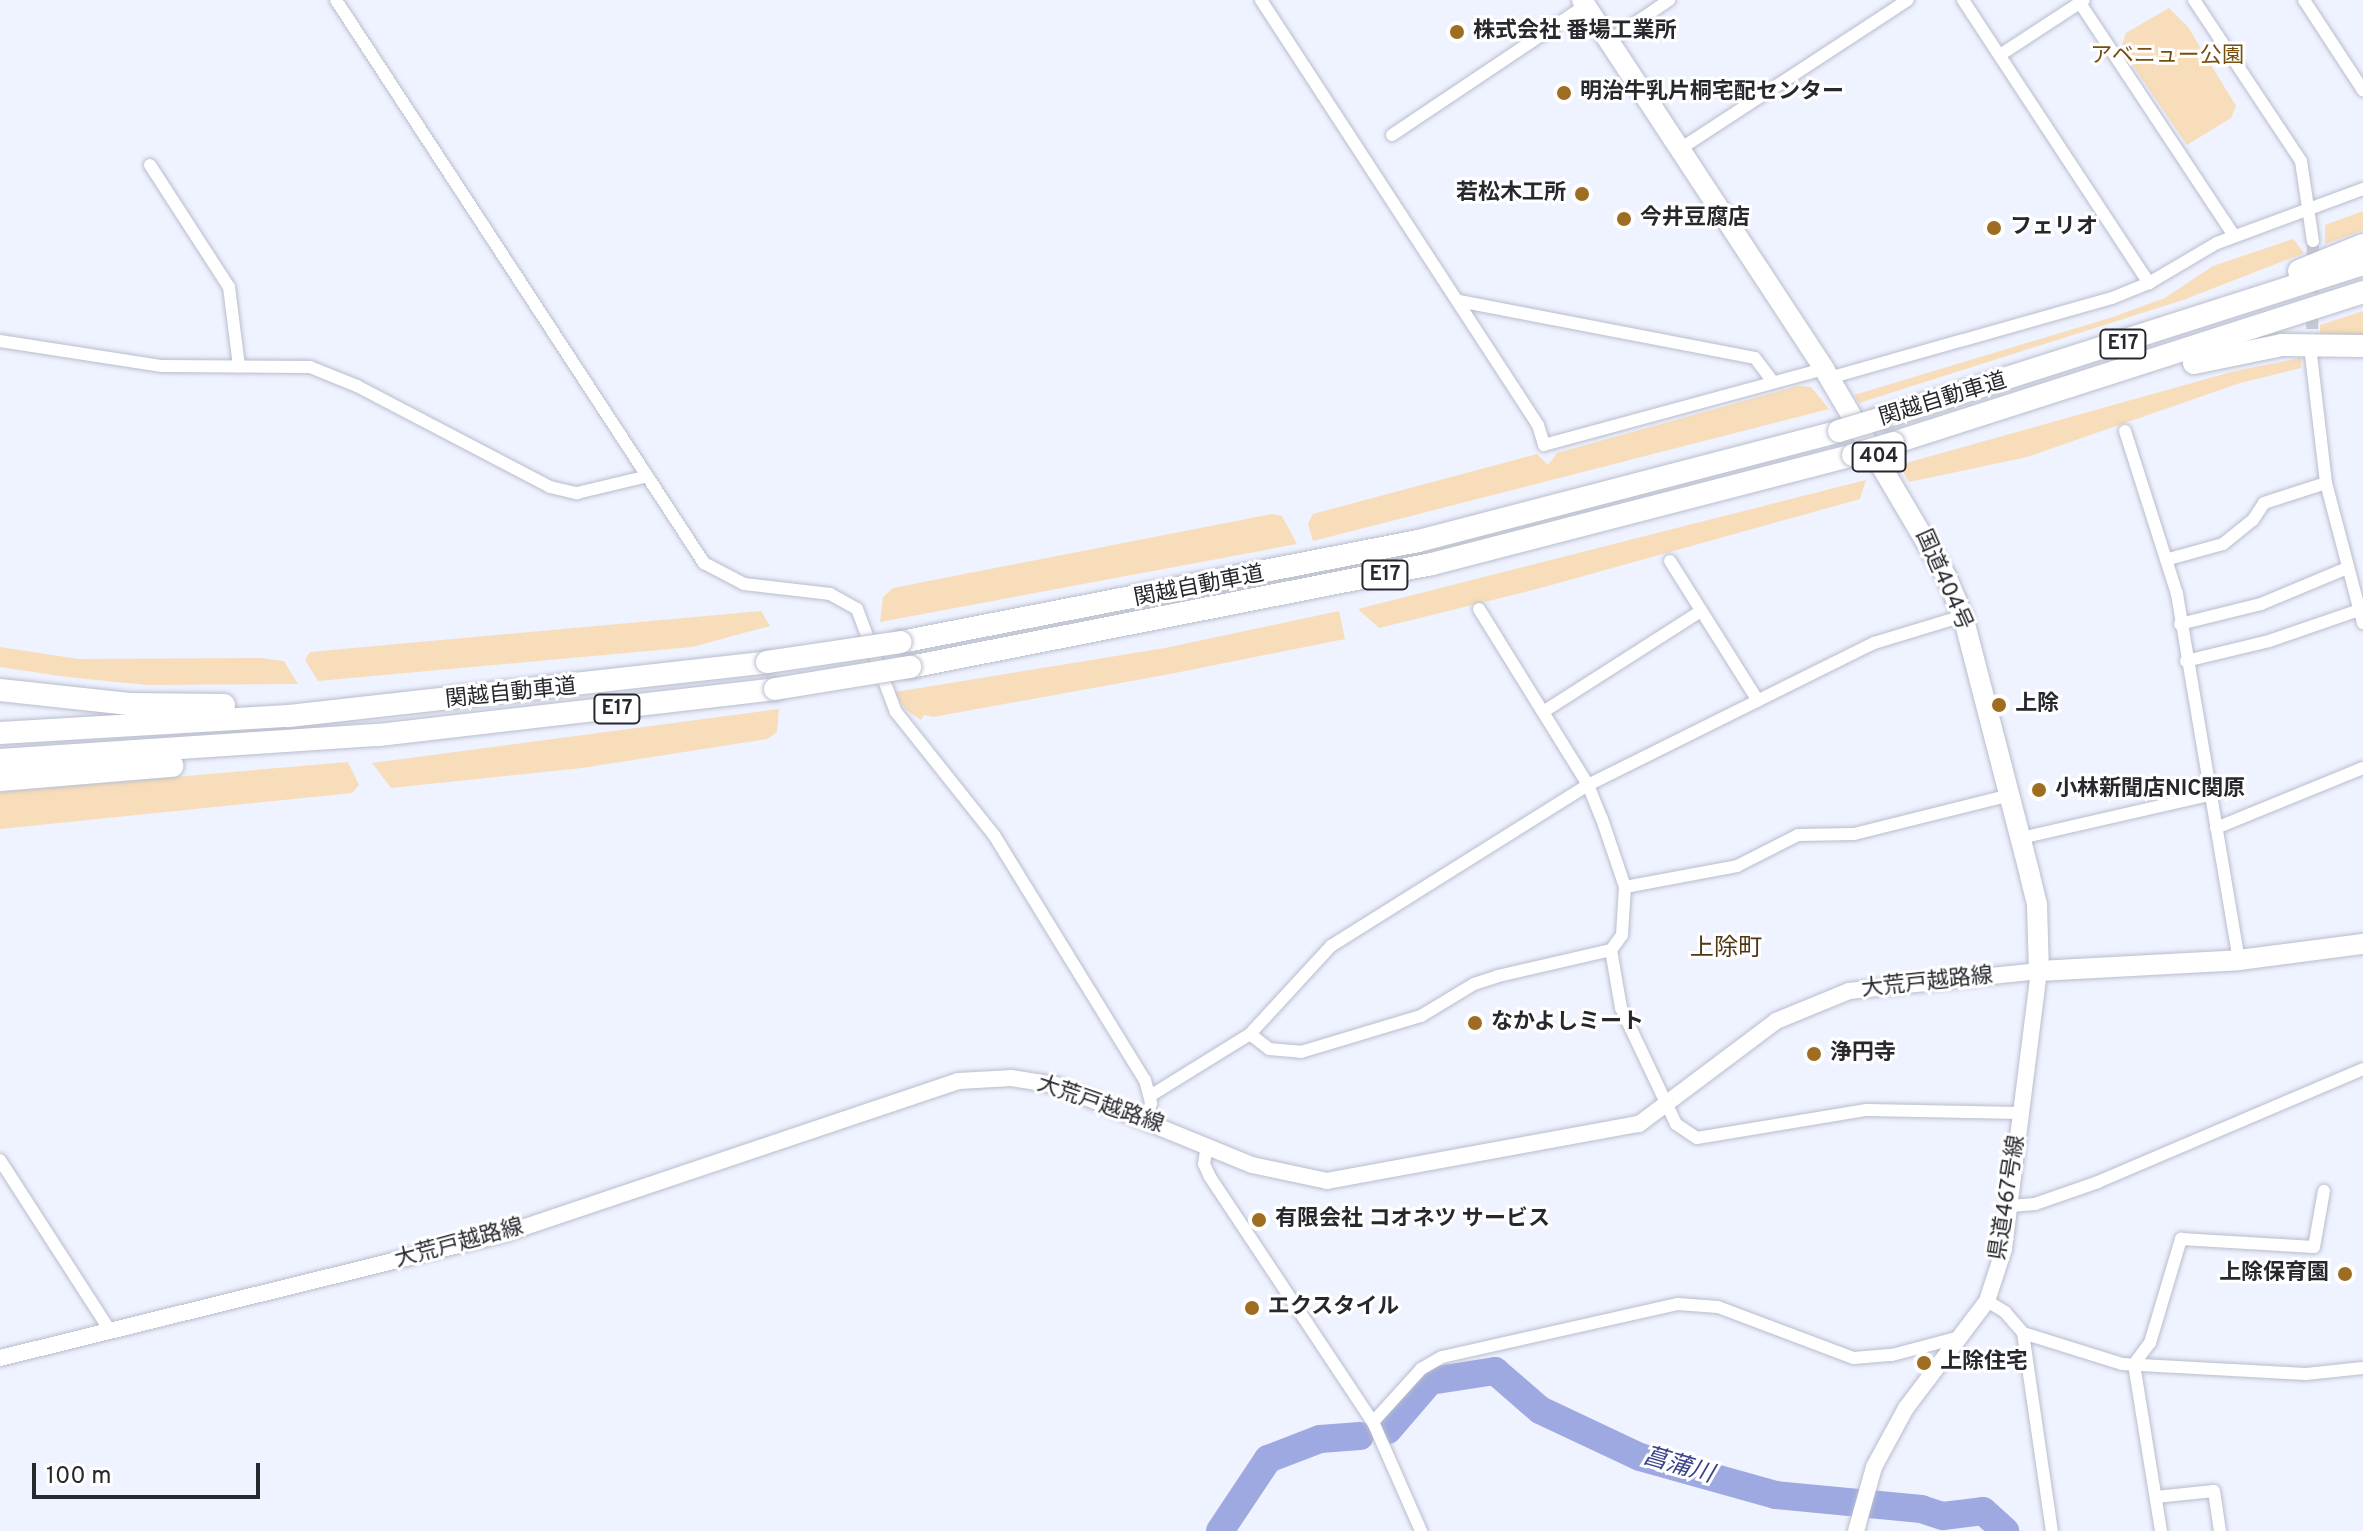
<!DOCTYPE html>
<html>
<head>
<meta charset="utf-8">
<style>
	body { margin:0 }
	#map { position:relative; width:2363px; height:1531px; overflow:hidden; background:#eff2ff; font-family:Overpass,"Noto Sans JP",sans-serif }
	div>[style] { position:absolute }
	[style*='--x'] { left:calc(var(--x)*1px); top:calc(var(--y)*1px); width:calc(var(--w)*1px); rotate:calc(var(--a)*1deg) }
	.green>* { inset:0; background:#f8ddba }
	.river>* { height:28px; margin:-14px; padding:0 14px; transform-origin:14px; border-radius:14px; background:#9ea9e1 }
	.minor-tunnel>* { height:12px; margin-top:-6px; transform-origin:0; background:repeating-linear-gradient(90deg,#c7cad5 0 12px,transparent 0 18px) }
	.roads { filter:drop-shadow(0 0 2px #b9bdcc) drop-shadow(0 0 2px #b9bdcc) }
	.minor>* { height:12px; margin:-6px; padding:0 6px; transform-origin:6px; border-radius:6px; background:#fff }
	.secondary>* { height:16px; margin:-8px; padding:0 8px; transform-origin:8px; border-radius:8px; background:#fff }
	.trunk>* { height:20px; margin:-10px; padding:0 10px; transform-origin:10px; border-radius:10px; background:#fff }
	.motorway>* { height:22px; margin:-11px; padding:0 11px; transform-origin:11px; border-radius:11px; background:#fff }
	.bridges { filter:drop-shadow(0 0 2px #b9bdcc) drop-shadow(0 0 2px #b9bdcc) }
	.motorway-bridge>* { height:22px; margin:-11px; padding:0 11px; transform-origin:11px; border-radius:11px; background:#fff }
	.dots>* { width:22px; height:22px; translate:-50% -50%; box-sizing:border-box; border:4px solid #fff; border-radius:50% }
	span { translate:-50% -50%; white-space:nowrap; text-align:center; line-height:1.15; -webkit-text-stroke:6px #fff; paint-order:stroke }
	.shield-label span { padding:2px 6px; background:#fff; border:2px solid; border-radius:6px; -webkit-text-stroke-width:0 }
	.shield-label { font-size:20px; color:#27282e; font-weight:700 }
	.poi-label { font-size:22px; color:#27282e; font-weight:700 }
	.left { translate:0 -50%; text-align:left }
	.right { translate:-100% -50%; text-align:right }
	.park-label { font-size:22px; color:#764f10 }
	.street-label { font-size:22px; color:#27282e }
	.neighbourhood-label { font-size:24px; color:#4f3714 }
	.water-label { font-size:24px; color:#3c4388; font-style:italic }
	.scale { position:absolute; left:32px; top:1463px; width:228px; height:36px; box-sizing:border-box; border:4px solid #27282e; border-top:0; padding-left:10px; font-size:24px; line-height:28px; white-space:nowrap; color:#27282e; -webkit-text-stroke:6px #fff; paint-order:stroke }
</style>
</head>
<body>
<div id="map">
	<div class="green">
		<i style="clip-path:polygon(2169px 8px,2188px 27px,2236px 106px,2231px 118px,2187px 145px,2121px 48px,2126px 33px)"></i>
		<i style="clip-path:polygon(2363px 211px,2363px 230px,2325px 244px,2325px 225px)"></i>
		<i style="clip-path:polygon(2293px 239px,2304px 253px,2183px 300px,1859px 403px,1854px 395px,2110px 318px,2165px 298px,2213px 266px)"></i>
		<i style="clip-path:polygon(2363px 311px,2363px 337px,2320px 336px,2320px 325px)"></i>
		<i style="clip-path:polygon(2301px 358px,2301px 368px,2240px 383px,2027px 457px,1909px 482px,1899px 465px,2235px 371px)"></i>
		<i style="clip-path:polygon(1798px 386px,1811px 387px,1829px 409px,1313px 541px,1308px 524px,1313px 514px,1537px 454px,1548px 465px,1557px 453px)"></i>
		<i style="clip-path:polygon(1866px 480px,1860px 499px,1537px 589px,1379px 628px,1358px 609px)"></i>
		<i style="clip-path:polygon(1272px 514px,1282px 516px,1297px 544px,880px 622px,883px 597px,893px 588px)"></i>
		<i style="clip-path:polygon(761px 611px,770px 626px,692px 647px,318px 681px,305px 660px,310px 652px)"></i>
		<i style="clip-path:polygon(1339px 611px,1345px 639px,1170px 674px,933px 717px,924px 715px,921px 720px,905px 709px,895px 692px,1165px 648px)"></i>
		<i style="clip-path:polygon(0 647px,78px 659px,261px 658px,284px 661px,298px 684px,147px 685px,67px 677px,0 667px)"></i>
		<i style="clip-path:polygon(779px 709px,777px 732px,767px 739px,582px 768px,391px 788px,372px 763px)"></i>
		<i style="clip-path:polygon(348px 762px,359px 785px,352px 793px,0 829px,0 792px)"></i>
	</div>
	<div class="river">
		<i style="--x:1388;--y:1430;--w:65;--a:-49.4"></i>
		<i style="--x:1430;--y:1381;--w:66;--a:-8.7"></i>
		<i style="--x:1495;--y:1371;--w:60;--a:40.9"></i>
		<i style="--x:1540;--y:1410;--w:110;--a:25.2"></i>
		<i style="--x:1640;--y:1457;--w:141;--a:15.6"></i>
		<i style="--x:1776;--y:1495;--w:146;--a:5.5"></i>
		<i style="--x:1921;--y:1509;--w:23;--a:18"></i>
		<i style="--x:1943;--y:1516;--w:40;--a:-7.1"></i>
		<i style="--x:1983;--y:1511;--w:30;--a:42"></i>
		<i style="--x:1220;--y:1531;--w:87;--a:-56.3"></i>
		<i style="--x:1268;--y:1459;--w:56;--a:-21"></i>
		<i style="--x:1320;--y:1439;--w:40;--a:-4.3"></i>
	</div>
	<div class="minor-tunnel">
		<i style="--x:2312;--y:347;--w:106;--a:-89.5"></i>
	</div>
	<div class="roads">
		<div class="minor">
			<i style="--x:336;--y:0;--w:673;--a:56.83"></i>
			<i style="--x:704;--y:563;--w:45;--a:27.7"></i>
			<i style="--x:744;--y:584;--w:87;--a:6.6"></i>
			<i style="--x:830;--y:594;--w:31;--a:29"></i>
			<i style="--x:857;--y:609;--w:110;--a:69.3"></i>
			<i style="--x:896;--y:712;--w:157;--a:51.5"></i>
			<i style="--x:994;--y:835;--w:288;--a:58.4"></i>
			<i style="--x:1145;--y:1080;--w:24;--a:75"></i>
			<i style="--x:1151;--y:1103;--w:17;--a:107"></i>
			<i style="--x:1261;--y:0;--w:507;--a:56.91"></i>
			<i style="--x:1538;--y:425;--w:21;--a:73"></i>
			<i style="--x:1544;--y:445;--w:290;--a:-15.2"></i>
			<i style="--x:1963;--y:0;--w:339;--a:56.7"></i>
			<i style="--x:2194;--y:0;--w:193;--a:56.4"></i>
			<i style="--x:2301;--y:161;--w:81;--a:81.5"></i>
			<i style="--x:2304;--y:0;--w:108;--a:56.8"></i>
			<i style="--x:2080;--y:3;--w:279;--a:56.5"></i>
			<i style="--x:1609;--y:41;--w:73;--a:-34.3"></i>
			<i style="--x:2000;--y:55;--w:100;--a:-33.2"></i>
			<i style="--x:1392;--y:135;--w:234;--a:-33.8"></i>
			<i style="--x:1680;--y:149;--w:272;--a:-33.2"></i>
			<i style="--x:150;--y:165;--w:145;--a:57.1"></i>
			<i style="--x:229;--y:287;--w:80;--a:82.8"></i>
			<i style="--x:1459;--y:301;--w:301;--a:10.9"></i>
			<i style="--x:1755;--y:358;--w:30;--a:53"></i>
			<i style="--x:0;--y:341;--w:164;--a:8.8"></i>
			<i style="--x:162;--y:366;--w:148;--a:0.4"></i>
			<i style="--x:310;--y:367;--w:51;--a:22"></i>
			<i style="--x:357;--y:386;--w:218;--a:27.6"></i>
			<i style="--x:550;--y:487;--w:28;--a:13"></i>
			<i style="--x:577;--y:493;--w:69;--a:-13.4"></i>
			<i style="--x:2311;--y:355;--w:129;--a:83.3"></i>
			<i style="--x:2326;--y:483;--w:145;--a:75.2"></i>
			<i style="--x:1829;--y:378;--w:294;--a:-15.8"></i>
			<i style="--x:2112;--y:298;--w:40;--a:-22"></i>
			<i style="--x:2149;--y:283;--w:79;--a:-30.5"></i>
			<i style="--x:2217;--y:243;--w:156;--a:-20.3"></i>
			<i style="--x:2125;--y:431;--w:171;--a:72.3"></i>
			<i style="--x:2177;--y:594;--w:371;--a:80.4"></i>
			<i style="--x:2169;--y:559;--w:56;--a:-15.5"></i>
			<i style="--x:2223;--y:544;--w:38;--a:-39"></i>
			<i style="--x:2253;--y:520;--w:20;--a:-57"></i>
			<i style="--x:2264;--y:503;--w:65;--a:-17.9"></i>
			<i style="--x:1670;--y:561;--w:165;--a:57.8"></i>
			<i style="--x:1479;--y:609;--w:207;--a:58.2"></i>
			<i style="--x:1588;--y:785;--w:37;--a:68"></i>
			<i style="--x:1602;--y:819;--w:72;--a:71.3"></i>
			<i style="--x:1625;--y:887;--w:48;--a:93.6"></i>
			<i style="--x:1622;--y:935;--w:19;--a:126"></i>
			<i style="--x:1611;--y:950;--w:59;--a:80.2"></i>
			<i style="--x:1621;--y:1008;--w:128;--a:64.6"></i>
			<i style="--x:1676;--y:1124;--w:25;--a:34"></i>
			<i style="--x:1697;--y:1138;--w:172;--a:-9.4"></i>
			<i style="--x:1867;--y:1110;--w:153;--a:1.1"></i>
			<i style="--x:2180;--y:624;--w:83;--a:-13.9"></i>
			<i style="--x:2261;--y:604;--w:93;--a:-22.7"></i>
			<i style="--x:2186;--y:661;--w:85;--a:-13.5"></i>
			<i style="--x:2269;--y:641;--w:95;--a:-19"></i>
			<i style="--x:1543;--y:712;--w:188;--a:-32.6"></i>
			<i style="--x:2216;--y:828;--w:159;--a:-22.2"></i>
			<i style="--x:2021;--y:838;--w:192;--a:-12.9"></i>
			<i style="--x:1625;--y:887;--w:114;--a:-10.6"></i>
			<i style="--x:1737;--y:866;--w:68;--a:-26.9"></i>
			<i style="--x:1798;--y:835;--w:56;--a:-1"></i>
			<i style="--x:1854;--y:834;--w:162;--a:-14"></i>
			<i style="--x:1250;--y:1034;--w:24;--a:38"></i>
			<i style="--x:1269;--y:1049;--w:32;--a:5"></i>
			<i style="--x:1301;--y:1052;--w:125;--a:-16.7"></i>
			<i style="--x:1421;--y:1016;--w:62;--a:-31.1"></i>
			<i style="--x:1474;--y:984;--w:25;--a:-18"></i>
			<i style="--x:1498;--y:976;--w:116;--a:-13"></i>
			<i style="--x:1150;--y:1096;--w:118;--a:-31.8"></i>
			<i style="--x:1250;--y:1034;--w:120;--a:-47.4"></i>
			<i style="--x:1331;--y:946;--w:303;--a:-32.1"></i>
			<i style="--x:1588;--y:785;--w:319;--a:-26.4"></i>
			<i style="--x:1874;--y:643;--w:93;--a:-16.9"></i>
			<i style="--x:1207;--y:1145;--w:19;--a:99"></i>
			<i style="--x:1204;--y:1164;--w:14;--a:65"></i>
			<i style="--x:1210;--y:1177;--w:294;--a:56.4"></i>
			<i style="--x:1373;--y:1422;--w:119;--a:66.2"></i>
			<i style="--x:0;--y:1160;--w:205;--a:57.2"></i>
			<i style="--x:2011;--y:1206;--w:24;--a:-5"></i>
			<i style="--x:2035;--y:1204;--w:67;--a:-19.2"></i>
			<i style="--x:2098;--y:1182;--w:288;--a:-23.1"></i>
			<i style="--x:1987;--y:1301;--w:21;--a:31"></i>
			<i style="--x:2005;--y:1312;--w:28;--a:49"></i>
			<i style="--x:2023;--y:1333;--w:200;--a:81.7"></i>
			<i style="--x:2023;--y:1333;--w:104;--a:17.4"></i>
			<i style="--x:2122;--y:1364;--w:184;--a:3.1"></i>
			<i style="--x:2306;--y:1374;--w:57;--a:-6"></i>
			<i style="--x:1373;--y:1422;--w:72;--a:-47.8"></i>
			<i style="--x:1421;--y:1369;--w:24;--a:-30"></i>
			<i style="--x:1442;--y:1357;--w:242;--a:-12.7"></i>
			<i style="--x:1678;--y:1304;--w:40;--a:4.3"></i>
			<i style="--x:1718;--y:1307;--w:145;--a:20.6"></i>
			<i style="--x:1854;--y:1358;--w:38;--a:-5"></i>
			<i style="--x:1892;--y:1355;--w:70;--a:-14.8"></i>
			<i style="--x:2156;--y:1497;--w:58;--a:-5.9"></i>
			<i style="--x:2214;--y:1491;--w:40;--a:81.5"></i>
			<i style="--x:2161;--y:1531;--w:169;--a:-99.2"></i>
			<i style="--x:2134;--y:1364;--w:26;--a:-53"></i>
			<i style="--x:2150;--y:1343;--w:109;--a:-73.4"></i>
			<i style="--x:2181;--y:1239;--w:133;--a:3.4"></i>
			<i style="--x:2314;--y:1247;--w:57;--a:-79.9"></i>
		</div>
		<div class="secondary">
			<i style="--x:0;--y:1358;--w:522;--a:-13.85"></i>
			<i style="--x:507;--y:1233;--w:476;--a:-18.6"></i>
			<i style="--x:958;--y:1081;--w:53;--a:-3.2"></i>
			<i style="--x:1011;--y:1078;--w:46;--a:8.8"></i>
			<i style="--x:1056;--y:1085;--w:212;--a:22.2"></i>
			<i style="--x:1252;--y:1165;--w:77;--a:12"></i>
			<i style="--x:1327;--y:1181;--w:317;--a:-10.4"></i>
			<i style="--x:1639;--y:1124;--w:171;--a:-36.9"></i>
			<i style="--x:1776;--y:1021;--w:79;--a:-22.3"></i>
			<i style="--x:1849;--y:991;--w:191;--a:-6"></i>
			<i style="--x:2039;--y:971;--w:280;--a:97.2"></i>
			<i style="--x:2004;--y:1249;--w:55;--a:108.1"></i>
			<i style="--x:1987;--y:1301;--w:134;--a:127.1"></i>
			<i style="--x:1906;--y:1408;--w:67;--a:118.5"></i>
			<i style="--x:1874;--y:1467;--w:66;--a:105.7"></i>
		</div>
		<div class="trunk">
			<i style="--x:1582;--y:0;--w:441;--a:56.7"></i>
			<i style="--x:1824;--y:369;--w:240;--a:59.5"></i>
			<i style="--x:1946;--y:576;--w:43;--a:67"></i>
			<i style="--x:1963;--y:616;--w:268;--a:75.5"></i>
			<i style="--x:2030;--y:876;--w:30;--a:76"></i>
			<i style="--x:2037;--y:905;--w:66;--a:88.3"></i>
			<i style="--x:2039;--y:971;--w:200;--a:-3.1"></i>
			<i style="--x:2239;--y:960;--w:125;--a:-7.4"></i>
		</div>
		<div class="motorway">
			<i style="--x:2299;--y:271;--w:69;--a:-22.1"></i>
			<i style="--x:2194;--y:363;--w:90;--a:-11.6"></i>
			<i style="--x:2282;--y:345;--w:81;--a:0.7"></i>
			<i style="--x:1882;--y:418;--w:505;--a:-17.75"></i>
			<i style="--x:1893;--y:443;--w:494;--a:-17.8"></i>
			<i style="--x:901;--y:642;--w:527;--a:-11.05"></i>
			<i style="--x:1418;--y:541;--w:435;--a:-14.6"></i>
			<i style="--x:910;--y:667;--w:532;--a:-11.16"></i>
			<i style="--x:1432;--y:564;--w:435;--a:-14.5"></i>
			<i style="--x:0;--y:690;--w:130;--a:6.2"></i>
			<i style="--x:129;--y:704;--w:95;--a:0.6"></i>
			<i style="--x:0;--y:733;--w:289;--a:-3.4"></i>
			<i style="--x:289;--y:716;--w:481;--a:-6.4"></i>
			<i style="--x:0;--y:760;--w:380;--a:-3.8"></i>
			<i style="--x:379;--y:735;--w:399;--a:-6.6"></i>
			<i style="--x:0;--y:780;--w:173;--a:-4.7"></i>
		</div>
	</div>
	<div class="bridges">
		<div class="motorway-bridge">
			<i style="--x:1839;--y:431;--w:45;--a:-16.8"></i>
			<i style="--x:1853;--y:455;--w:42;--a:-16.7"></i>
			<i style="--x:767;--y:662;--w:135;--a:-8.5"></i>
			<i style="--x:775;--y:689;--w:137;--a:-9.3"></i>
		</div>
	</div>
	<div class="dots">
		<i style="left:1457px;top:32px;background:#9e6d21"></i>
		<i style="left:1564px;top:93px;background:#9e6d21"></i>
		<i style="left:1582px;top:194px;background:#9e6d21"></i>
		<i style="left:1624px;top:219px;background:#9e6d21"></i>
		<i style="left:1994px;top:228px;background:#9e6d21"></i>
		<i style="left:1999px;top:705px;background:#9e6d21"></i>
		<i style="left:2039px;top:790px;background:#9e6d21"></i>
		<i style="left:1475px;top:1023px;background:#9e6d21"></i>
		<i style="left:1814px;top:1054px;background:#9e6d21"></i>
		<i style="left:1259px;top:1220px;background:#9e6d21"></i>
		<i style="left:2345px;top:1274px;background:#9e6d21"></i>
		<i style="left:1252px;top:1308px;background:#9e6d21"></i>
		<i style="left:1924px;top:1363px;background:#9e6d21"></i>
	</div>
	<div class="shield-label">
		<span style="left:2123px;top:344px">E17</span>
		<span style="left:1879px;top:457px">404</span>
		<span style="left:1385px;top:575px">E17</span>
		<span style="left:617px;top:709px">E17</span>
	</div>
	<div class="poi-label">
		<span class="left" style="left:1473px;top:32px">株式会社 番場工業所</span>
		<span class="left" style="left:1580px;top:93px">明治牛乳片桐宅配センター</span>
		<span class="right" style="left:1566px;top:194px">若松木工所</span>
		<span class="left" style="left:1640px;top:219px">今井豆腐店</span>
		<span class="left" style="left:2010px;top:228px">フェリオ</span>
		<span class="left" style="left:2015px;top:705px">上除</span>
		<span class="left" style="left:2055px;top:790px">小林新聞店NIC関原</span>
		<span class="left" style="left:1491px;top:1023px">なかよしミート</span>
		<span class="left" style="left:1830px;top:1054px">浄円寺</span>
		<span class="left" style="left:1275px;top:1220px">有限会社 コオネツ サービス</span>
		<span class="right" style="left:2329px;top:1274px">上除保育園</span>
		<span class="left" style="left:1268px;top:1308px">エクスタイル</span>
		<span class="left" style="left:1940px;top:1363px">上除住宅</span>
	</div>
	<div class="park-label">
		<span style="left:2167px;top:57px">アベニュー公園</span>
	</div>
	<div class="street-label">
		<span style="left:1943px;top:400px;rotate:-17deg">関越自動車道</span>
		<span style="left:1943px;top:580px;rotate:66deg">国道404号</span>
		<span style="left:1199px;top:587px;rotate:-11deg">関越自動車道</span>
		<span style="left:511px;top:694px;rotate:-6deg">関越自動車道</span>
		<span style="left:1927px;top:983px;rotate:-6deg">大荒戸越路線</span>
		<span style="left:1100px;top:1105px;rotate:19deg">大荒戸越路線</span>
		<span style="left:2008px;top:1198px;rotate:-81deg">県道467号線</span>
		<span style="left:459px;top:1244px;rotate:-15deg">大荒戸越路線</span>
	</div>
	<div class="neighbourhood-label">
		<span style="left:1726px;top:950px">上除町</span>
	</div>
	<div class="water-label">
		<span style="left:1678px;top:1467px;rotate:16deg">菖蒲川</span>
	</div>
	<div class="scale">100 m</div>
</div>
</body>
</html>
